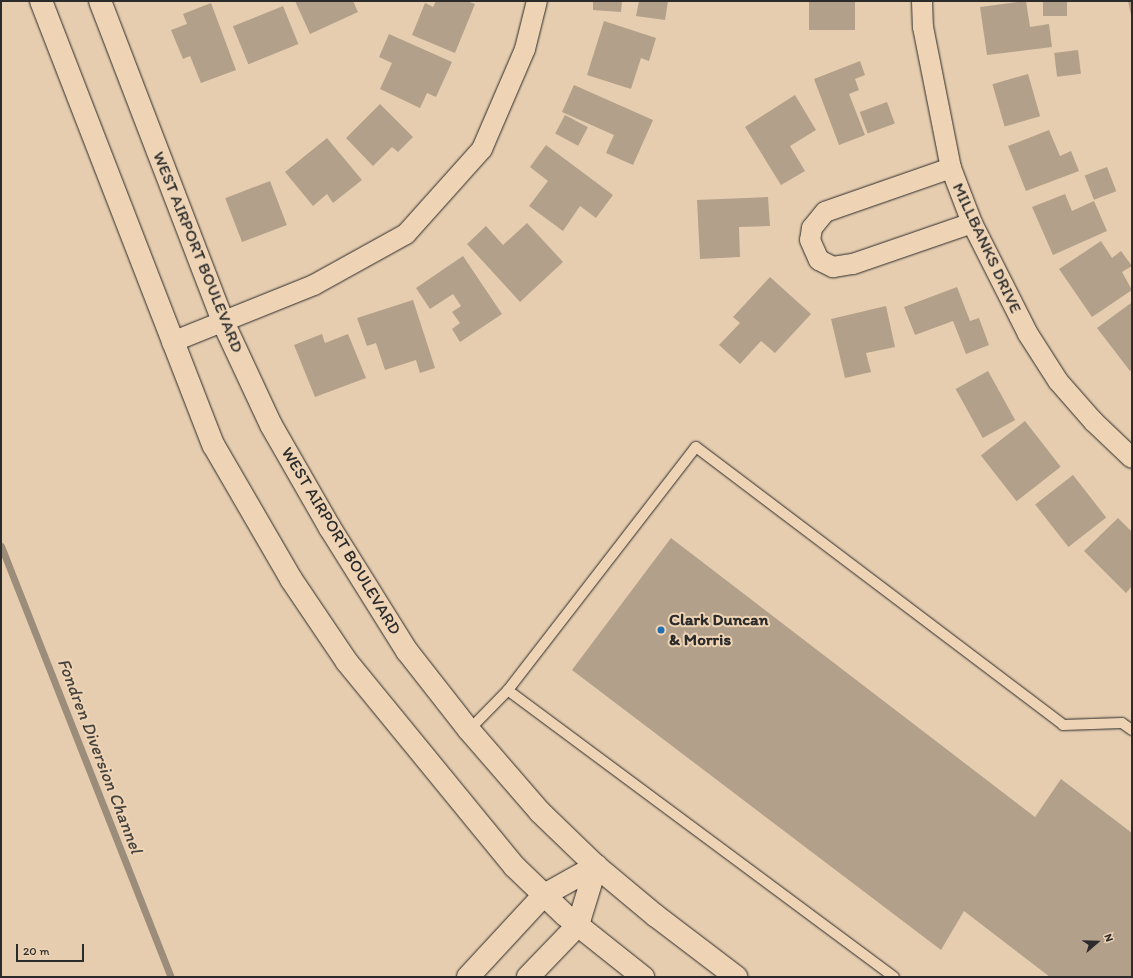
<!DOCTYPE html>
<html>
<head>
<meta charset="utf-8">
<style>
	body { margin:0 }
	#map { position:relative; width:1133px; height:978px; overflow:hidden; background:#e6cdaf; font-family:Itim,sans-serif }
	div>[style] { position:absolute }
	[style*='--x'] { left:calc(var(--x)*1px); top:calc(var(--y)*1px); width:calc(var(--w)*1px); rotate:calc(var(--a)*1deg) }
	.stream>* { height:7px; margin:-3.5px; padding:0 3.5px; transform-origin:3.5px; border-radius:3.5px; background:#9c8d7b }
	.building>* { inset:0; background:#b2a08a; transform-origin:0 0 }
	.roads { filter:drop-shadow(0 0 1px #2b2b2b) drop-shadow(0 0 1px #2b2b2b) }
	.lane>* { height:10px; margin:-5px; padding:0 5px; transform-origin:5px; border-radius:5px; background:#eed4b5 }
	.street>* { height:20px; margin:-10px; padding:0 10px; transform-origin:10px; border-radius:10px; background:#eed4b5 }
	.secondary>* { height:22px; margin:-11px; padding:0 11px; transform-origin:11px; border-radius:11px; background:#eed4b5 }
	.dots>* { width:11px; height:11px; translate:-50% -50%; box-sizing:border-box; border:2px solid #eed4b5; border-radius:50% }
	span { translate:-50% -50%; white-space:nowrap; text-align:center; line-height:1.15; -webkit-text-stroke:4px #eed4b5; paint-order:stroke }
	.street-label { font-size:17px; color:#2b2b2b }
	.poi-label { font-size:17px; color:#2b2b2b; font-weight:700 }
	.left { translate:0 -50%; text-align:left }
	.water-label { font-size:18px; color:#47443f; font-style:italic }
	.frame { position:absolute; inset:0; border:2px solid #2b2b2b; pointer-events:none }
	.north { position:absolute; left:1077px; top:922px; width:40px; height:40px; -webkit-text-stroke:3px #eed4b5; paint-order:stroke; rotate:70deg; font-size:11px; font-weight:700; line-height:16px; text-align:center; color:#2b2b2b }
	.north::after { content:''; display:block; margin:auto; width:14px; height:18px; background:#2b2b2b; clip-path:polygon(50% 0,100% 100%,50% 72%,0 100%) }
	.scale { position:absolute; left:16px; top:944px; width:68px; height:18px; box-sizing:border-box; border:2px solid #2b2b2b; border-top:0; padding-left:5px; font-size:12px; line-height:14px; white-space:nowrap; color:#2b2b2b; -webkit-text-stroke:3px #eed4b5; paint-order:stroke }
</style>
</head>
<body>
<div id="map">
	<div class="stream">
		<i style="--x:1;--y:546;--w:463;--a:68.5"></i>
	</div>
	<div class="building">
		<i style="clip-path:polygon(295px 1px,353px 1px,358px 12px,310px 34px)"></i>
		<i style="clip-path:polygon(436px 1px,467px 1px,475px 4px,455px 53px,412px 35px,425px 3px,433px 7px)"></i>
		<i style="clip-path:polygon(593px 1px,622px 1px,621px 12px,593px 10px)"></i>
		<i style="clip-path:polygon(639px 1px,668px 1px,665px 20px,636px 16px)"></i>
		<i style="left:809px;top:1px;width:46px;height:29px"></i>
		<i style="clip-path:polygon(1026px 1px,1030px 27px,1049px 24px,1052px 47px,987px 55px,980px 7px)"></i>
		<i style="left:1043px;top:1px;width:24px;height:15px"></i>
		<i style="clip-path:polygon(1128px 1px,1132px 1px,1132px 15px,1131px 15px)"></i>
		<i style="clip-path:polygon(211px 3px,236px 70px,201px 83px,190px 56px,183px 59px,171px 30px,187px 24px,183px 14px)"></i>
		<i style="left:283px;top:6px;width:41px;height:54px;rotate:68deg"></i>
		<i style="clip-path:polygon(604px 21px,656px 38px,649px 61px,641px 58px,631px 89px,587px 75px)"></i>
		<i style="clip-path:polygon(389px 34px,452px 62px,436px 97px,427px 93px,420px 108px,380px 89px,392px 63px,379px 57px)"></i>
		<i style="left:1078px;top:50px;width:24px;height:24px;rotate:83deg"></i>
		<i style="clip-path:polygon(860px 61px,865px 75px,855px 79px,859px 90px,849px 94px,865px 135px,839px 145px,814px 79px)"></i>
		<i style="left:1028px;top:74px;width:44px;height:37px;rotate:74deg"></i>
		<i style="clip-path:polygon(574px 85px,653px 120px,633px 165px,606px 153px,614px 135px,562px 112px)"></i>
		<i style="clip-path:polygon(795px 95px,816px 130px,790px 146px,805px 171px,781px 185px,745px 127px)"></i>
		<i style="left:887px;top:102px;width:23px;height:29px;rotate:70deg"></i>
		<i style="clip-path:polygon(380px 104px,413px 137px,398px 152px,392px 147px,373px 166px,346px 138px)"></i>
		<i style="left:565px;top:115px;width:26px;height:21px;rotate:28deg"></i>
		<i style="clip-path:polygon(1049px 130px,1060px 156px,1071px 151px,1079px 171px,1026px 191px,1008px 146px)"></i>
		<i style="clip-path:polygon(327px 138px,362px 180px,333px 203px,327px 194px,313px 206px,285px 172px)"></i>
		<i style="clip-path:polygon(546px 145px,613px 195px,596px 218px,580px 206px,563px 231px,529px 206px,548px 181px,530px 167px)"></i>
		<i style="left:1107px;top:167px;width:26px;height:24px;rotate:69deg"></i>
		<i style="left:270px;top:181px;width:47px;height:48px;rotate:69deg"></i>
		<i style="clip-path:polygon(1065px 194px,1072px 211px,1094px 201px,1107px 231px,1053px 255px,1032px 207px)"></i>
		<i style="clip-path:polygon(768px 197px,770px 226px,739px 227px,740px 257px,700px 259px,697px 200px)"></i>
		<i style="clip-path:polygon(527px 223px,563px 262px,520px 302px,467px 244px,486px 226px,503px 245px)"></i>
		<i style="clip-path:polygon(1101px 241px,1112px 258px,1121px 251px,1132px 266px,1122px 272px,1132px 290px,1092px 317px,1059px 269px)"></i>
		<i style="clip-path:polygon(463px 256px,502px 314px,460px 342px,452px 329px,460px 323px,452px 312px,461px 306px,453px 294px,430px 309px,416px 288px)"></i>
		<i style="clip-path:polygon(770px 277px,811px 314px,775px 353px,761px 341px,740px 364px,719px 345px,740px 323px,733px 317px)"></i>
		<i style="clip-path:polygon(957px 287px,970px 321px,979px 318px,989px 345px,966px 354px,953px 321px,915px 335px,904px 307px)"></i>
		<i style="clip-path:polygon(413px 300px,435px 368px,420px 373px,416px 360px,385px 370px,376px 343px,367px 346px,357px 318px)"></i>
		<i style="clip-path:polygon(1131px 303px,1132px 370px,1130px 371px,1097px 328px)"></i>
		<i style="clip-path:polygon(886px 306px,895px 347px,866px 353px,871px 372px,845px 378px,831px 319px)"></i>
		<i style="clip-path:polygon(322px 334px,325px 343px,348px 334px,366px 378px,315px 397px,294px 345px)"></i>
		<i style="left:988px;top:371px;width:56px;height:37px;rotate:61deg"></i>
		<i style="left:1025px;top:421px;width:58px;height:56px;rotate:52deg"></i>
		<i style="left:1073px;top:475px;width:54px;height:48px;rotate:52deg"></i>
		<i style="clip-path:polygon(1118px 518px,1132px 532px,1132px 586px,1126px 593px,1084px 551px)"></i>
		<i style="clip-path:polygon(671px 538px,1035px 817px,1061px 779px,1132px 833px,1132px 977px,1050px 977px,964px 911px,941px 950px,572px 670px)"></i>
	</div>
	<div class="roads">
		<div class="lane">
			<i style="--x:469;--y:730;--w:56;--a:-45.7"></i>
			<i style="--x:894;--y:977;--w:481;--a:-143.4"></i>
			<i style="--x:508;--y:690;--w:307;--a:-52.3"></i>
			<i style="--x:696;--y:447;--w:460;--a:37.1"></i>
			<i style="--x:1063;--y:725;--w:59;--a:-1.9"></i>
			<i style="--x:1122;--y:723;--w:12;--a:35"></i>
		</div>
		<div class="street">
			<i style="--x:922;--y:1;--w:26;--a:88"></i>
			<i style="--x:923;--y:27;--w:144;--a:78.8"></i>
			<i style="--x:951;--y:168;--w:59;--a:69.1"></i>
			<i style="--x:972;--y:223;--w:124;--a:63.2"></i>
			<i style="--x:1028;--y:334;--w:56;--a:57.4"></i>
			<i style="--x:1058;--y:381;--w:55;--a:48.7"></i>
			<i style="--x:1094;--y:422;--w:52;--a:43.5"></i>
			<i style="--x:951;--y:168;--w:133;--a:160.8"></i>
			<i style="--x:825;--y:212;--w:21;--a:129"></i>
			<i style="--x:812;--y:228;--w:12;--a:99"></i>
			<i style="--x:810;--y:240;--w:22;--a:66"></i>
			<i style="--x:819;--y:260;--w:16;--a:27"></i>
			<i style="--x:833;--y:267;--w:20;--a:-9"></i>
			<i style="--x:853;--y:264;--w:126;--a:-19"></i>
			<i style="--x:172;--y:342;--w:153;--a:-21.9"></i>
			<i style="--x:314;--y:285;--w:105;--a:-29"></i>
			<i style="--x:406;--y:234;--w:114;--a:-48.2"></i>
			<i style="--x:482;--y:149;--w:109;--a:-66.7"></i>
			<i style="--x:525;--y:49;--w:49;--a:-76"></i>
		</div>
		<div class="secondary">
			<i style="--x:41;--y:1;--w:477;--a:68.8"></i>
			<i style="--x:214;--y:446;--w:154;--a:59.9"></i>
			<i style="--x:291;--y:579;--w:100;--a:56"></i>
			<i style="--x:347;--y:662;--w:264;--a:50.7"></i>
			<i style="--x:514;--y:866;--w:71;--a:43.9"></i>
			<i style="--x:565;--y:915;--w:100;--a:38.5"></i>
			<i style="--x:100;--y:1;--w:344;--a:69"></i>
			<i style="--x:223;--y:322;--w:114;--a:65"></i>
			<i style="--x:271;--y:425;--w:119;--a:60.2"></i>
			<i style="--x:330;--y:528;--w:145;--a:58"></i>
			<i style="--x:407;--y:651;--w:100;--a:51.9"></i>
			<i style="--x:469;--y:730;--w:108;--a:49.1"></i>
			<i style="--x:540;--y:812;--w:78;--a:44"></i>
			<i style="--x:596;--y:866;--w:78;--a:39.8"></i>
			<i style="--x:656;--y:916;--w:101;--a:37.3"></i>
			<i style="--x:468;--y:977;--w:112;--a:-47.2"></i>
			<i style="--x:544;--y:895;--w:60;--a:-29.1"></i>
			<i style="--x:528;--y:977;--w:72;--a:-46.1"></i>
			<i style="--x:578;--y:925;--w:62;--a:-73"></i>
		</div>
	</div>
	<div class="dots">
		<i style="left:661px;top:630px;background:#1f6fb2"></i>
	</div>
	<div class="street-label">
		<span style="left:987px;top:248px;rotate:65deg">MILLBANKS DRIVE</span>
		<span style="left:198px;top:252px;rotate:68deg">WEST AIRPORT BOULEVARD</span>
		<span style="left:341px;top:541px;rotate:59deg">WEST AIRPORT BOULEVARD</span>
	</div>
	<div class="poi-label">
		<span class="left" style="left:669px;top:630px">Clark Duncan<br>&amp; Morris</span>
	</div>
	<div class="water-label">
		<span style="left:100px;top:756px;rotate:69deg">Fondren Diversion Channel</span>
	</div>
	<div class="frame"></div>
	<div class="north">N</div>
	<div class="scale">20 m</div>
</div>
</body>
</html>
